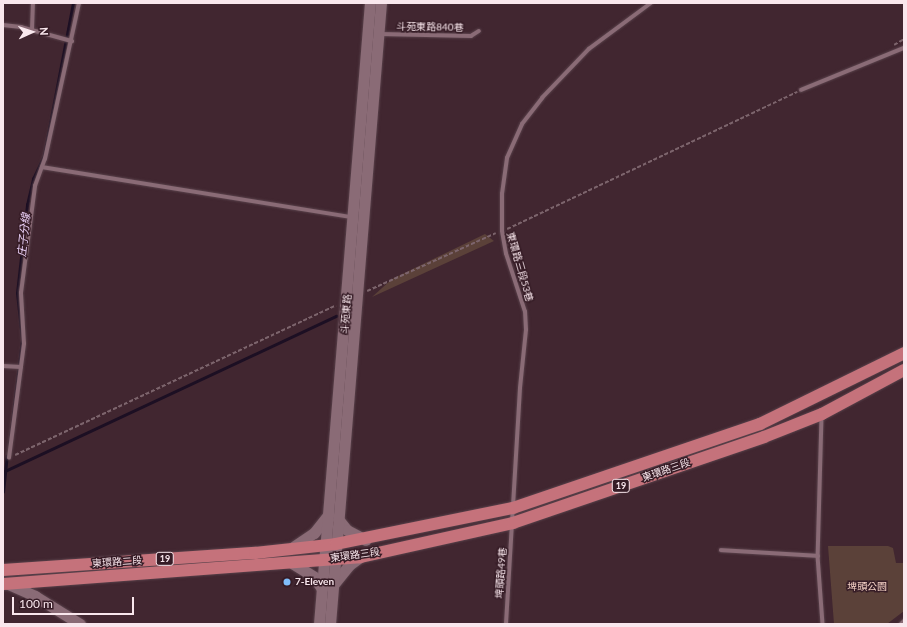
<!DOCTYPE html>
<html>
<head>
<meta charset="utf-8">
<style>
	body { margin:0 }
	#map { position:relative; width:907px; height:627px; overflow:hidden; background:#412630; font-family:Lato,"Noto Sans TC",sans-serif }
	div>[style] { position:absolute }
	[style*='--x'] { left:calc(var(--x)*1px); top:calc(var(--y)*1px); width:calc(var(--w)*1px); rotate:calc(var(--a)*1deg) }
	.green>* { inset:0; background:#5b4139 }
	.stream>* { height:2.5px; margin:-1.25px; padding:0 1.25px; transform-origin:1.25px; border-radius:1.25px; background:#1c0f23 }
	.path>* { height:1.5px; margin-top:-0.75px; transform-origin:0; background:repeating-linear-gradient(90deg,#7c646c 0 4px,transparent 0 6px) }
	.roads { filter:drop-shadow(0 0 1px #59424b) drop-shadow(0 0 1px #59424b) }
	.lane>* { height:3.5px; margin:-1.75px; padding:0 1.75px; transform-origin:1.75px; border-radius:1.75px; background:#8a6b76 }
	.street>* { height:7px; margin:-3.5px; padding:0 3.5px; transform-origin:3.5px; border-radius:3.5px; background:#8a6b76 }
	.secondary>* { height:11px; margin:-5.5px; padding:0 5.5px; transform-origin:5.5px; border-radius:5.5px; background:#8a6b76 }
	.primary>* { height:12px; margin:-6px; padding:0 6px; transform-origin:6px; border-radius:6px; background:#c5727b }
	.dots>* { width:11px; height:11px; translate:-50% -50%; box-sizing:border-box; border:2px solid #361c26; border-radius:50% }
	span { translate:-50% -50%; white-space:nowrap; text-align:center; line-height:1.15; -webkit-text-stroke:3px #361c26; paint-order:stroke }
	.shield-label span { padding:1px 3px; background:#361c26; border:1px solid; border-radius:3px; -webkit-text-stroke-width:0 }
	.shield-label { font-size:9px; color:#f9e7ed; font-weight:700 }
	.street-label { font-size:10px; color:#f9e7ed }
	.poi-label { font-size:10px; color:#f9e7ed; font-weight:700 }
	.left { translate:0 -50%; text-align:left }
	.park-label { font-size:10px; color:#f7d3c7 }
	.water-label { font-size:11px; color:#ecd3fa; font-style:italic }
	.frame { position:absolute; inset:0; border:4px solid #f9e7ed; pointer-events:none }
	.north { position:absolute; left:12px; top:12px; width:40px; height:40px; -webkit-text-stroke:3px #361c26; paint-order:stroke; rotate:87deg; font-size:11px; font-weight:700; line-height:16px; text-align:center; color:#f9e7ed }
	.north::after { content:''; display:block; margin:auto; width:14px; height:18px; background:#f9e7ed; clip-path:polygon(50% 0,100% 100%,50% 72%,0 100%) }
	.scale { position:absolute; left:12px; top:597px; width:122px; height:18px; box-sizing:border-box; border:2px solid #f9e7ed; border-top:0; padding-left:5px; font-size:12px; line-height:14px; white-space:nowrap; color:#f9e7ed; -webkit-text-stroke:3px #361c26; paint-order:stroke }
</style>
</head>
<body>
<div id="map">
	<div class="green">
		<div style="clip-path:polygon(485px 234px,494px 241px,372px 297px,392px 279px)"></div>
		<div style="clip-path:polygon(828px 546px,888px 546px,893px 548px,896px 563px,904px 563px,904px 611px,887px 624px,834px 624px)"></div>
	</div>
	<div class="stream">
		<div style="--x:9;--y:447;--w:109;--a:-83.1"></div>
		<div style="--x:22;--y:339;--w:46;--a:-96.2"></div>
		<div style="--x:17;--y:293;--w:89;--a:-83.5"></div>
		<div style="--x:27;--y:205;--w:27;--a:-77"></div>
		<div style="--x:33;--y:179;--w:26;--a:-65"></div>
		<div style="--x:44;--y:155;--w:155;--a:-79.2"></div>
		<div style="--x:3;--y:472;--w:368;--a:-25.1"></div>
		<div style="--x:3;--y:492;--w:36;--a:-84"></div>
	</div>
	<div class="path">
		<div style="--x:894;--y:45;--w:12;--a:-31"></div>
		<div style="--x:507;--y:229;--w:321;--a:-25.3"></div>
		<div style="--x:367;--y:291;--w:141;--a:-24.2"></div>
		<div style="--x:15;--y:455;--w:354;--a:-25"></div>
	</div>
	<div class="roads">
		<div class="lane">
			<div style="--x:3;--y:25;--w:18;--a:6"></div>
			<div style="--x:21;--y:27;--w:53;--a:15.4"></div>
			<div style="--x:32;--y:30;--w:27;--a:-88"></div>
			<div style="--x:380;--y:34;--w:91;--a:1.3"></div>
			<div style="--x:471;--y:36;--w:9;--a:-32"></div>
			<div style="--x:801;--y:90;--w:111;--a:-22.2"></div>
			<div style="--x:42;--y:167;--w:313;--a:9.2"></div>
			<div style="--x:3;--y:366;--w:18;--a:3"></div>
			<div style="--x:822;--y:417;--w:139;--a:91.6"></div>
			<div style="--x:818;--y:556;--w:68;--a:85.8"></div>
			<div style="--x:9;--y:458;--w:115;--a:-82.5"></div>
			<div style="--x:24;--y:344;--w:51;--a:-93.4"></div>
			<div style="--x:21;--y:293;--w:108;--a:-82.5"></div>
			<div style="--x:35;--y:186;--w:29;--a:-70"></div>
			<div style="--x:45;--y:159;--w:160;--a:-77.7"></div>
			<div style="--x:721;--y:550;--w:97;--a:3.5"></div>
			<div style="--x:506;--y:624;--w:236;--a:-86.6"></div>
			<div style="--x:520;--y:388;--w:58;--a:-84.1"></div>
			<div style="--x:526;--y:330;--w:18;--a:-93"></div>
			<div style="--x:525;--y:312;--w:61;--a:-108.1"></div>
			<div style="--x:506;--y:254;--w:23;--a:-100"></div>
			<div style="--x:502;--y:231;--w:37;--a:-90"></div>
			<div style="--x:502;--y:194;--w:36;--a:-82"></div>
			<div style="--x:507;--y:158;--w:37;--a:-66"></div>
			<div style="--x:522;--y:124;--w:33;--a:-52"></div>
			<div style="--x:542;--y:98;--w:68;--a:-46.2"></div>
			<div style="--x:589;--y:49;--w:77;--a:-36.6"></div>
		</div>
		<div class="street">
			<div style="--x:902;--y:624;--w:3;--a:-45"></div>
		</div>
		<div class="secondary">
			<div style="--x:338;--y:519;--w:14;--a:51"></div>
			<div style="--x:347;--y:530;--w:21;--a:28"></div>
			<div style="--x:290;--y:549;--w:29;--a:-34"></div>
			<div style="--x:314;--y:533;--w:23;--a:-52"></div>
			<div style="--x:292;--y:563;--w:26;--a:32"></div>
			<div style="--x:314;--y:577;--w:14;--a:56"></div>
			<div style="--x:6;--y:583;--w:32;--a:24"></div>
			<div style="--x:35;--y:596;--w:53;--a:31.9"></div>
			<div style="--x:333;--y:585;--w:26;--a:-51"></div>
			<div style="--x:349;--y:565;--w:14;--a:-36"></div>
			<div style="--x:319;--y:624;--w:623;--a:-85.31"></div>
			<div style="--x:330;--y:624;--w:623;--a:-85.31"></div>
		</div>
		<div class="primary">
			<div style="--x:3;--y:570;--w:253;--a:-3.9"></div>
			<div style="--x:255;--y:553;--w:81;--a:-6.3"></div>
			<div style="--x:336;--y:544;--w:181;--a:-11.5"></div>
			<div style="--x:513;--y:508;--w:261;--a:-18.8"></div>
			<div style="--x:760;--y:424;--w:161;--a:-26.2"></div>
			<div style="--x:3;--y:584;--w:358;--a:-4.3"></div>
			<div style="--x:360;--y:557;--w:157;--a:-12.5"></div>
			<div style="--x:513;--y:523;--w:265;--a:-18.9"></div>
			<div style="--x:764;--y:437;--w:62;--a:-21.6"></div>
			<div style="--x:822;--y:414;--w:93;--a:-28.2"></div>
		</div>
	</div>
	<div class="dots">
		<div style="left:287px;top:582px;background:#80bdfa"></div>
	</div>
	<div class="shield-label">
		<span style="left:621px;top:486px">19</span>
		<span style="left:165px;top:559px">19</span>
	</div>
	<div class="street-label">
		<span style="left:430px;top:27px;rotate:1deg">斗苑東路840巷</span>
		<span style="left:520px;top:267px;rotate:74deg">東環路三段53巷</span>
		<span style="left:346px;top:314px;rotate:-85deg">斗苑東路</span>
		<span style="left:666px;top:470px;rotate:-19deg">東環路三段</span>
		<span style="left:355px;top:555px;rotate:-8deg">東環路三段</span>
		<span style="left:117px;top:562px;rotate:-4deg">東環路二段</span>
		<span style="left:501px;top:573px;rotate:-86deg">埤頭路49巷</span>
	</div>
	<div class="poi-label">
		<span class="left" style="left:295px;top:582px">7-Eleven</span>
	</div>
	<div class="park-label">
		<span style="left:867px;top:587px">埤頭公園</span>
	</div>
	<div class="water-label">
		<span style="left:24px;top:235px;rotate:-84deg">庄子分線</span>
	</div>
	<div class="frame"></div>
	<div class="north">N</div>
	<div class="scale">100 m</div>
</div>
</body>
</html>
